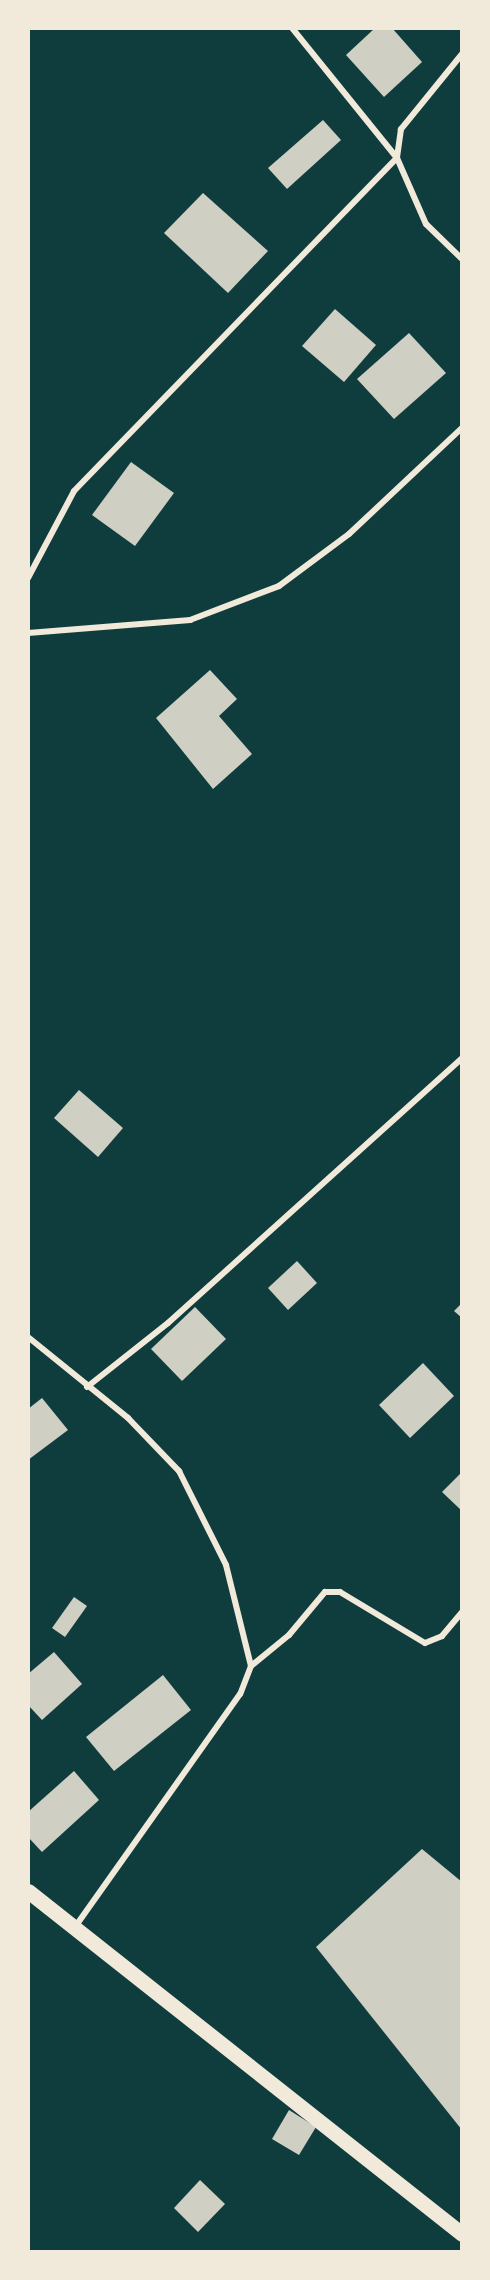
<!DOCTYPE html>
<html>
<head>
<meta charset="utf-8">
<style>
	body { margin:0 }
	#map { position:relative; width:490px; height:2280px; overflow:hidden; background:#0f3d3e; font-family:"PT Sans Narrow",sans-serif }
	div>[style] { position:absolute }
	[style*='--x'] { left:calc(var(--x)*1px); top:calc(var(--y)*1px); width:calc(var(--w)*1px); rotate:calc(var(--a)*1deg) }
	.building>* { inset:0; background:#cfcfc3 }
	.minor>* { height:6px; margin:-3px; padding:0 3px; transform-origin:3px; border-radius:3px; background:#f1e9da }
	.primary>* { height:15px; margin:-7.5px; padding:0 7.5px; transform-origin:7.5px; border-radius:7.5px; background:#f1e9da }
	span { translate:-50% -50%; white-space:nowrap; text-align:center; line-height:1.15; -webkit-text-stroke:6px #f1e9da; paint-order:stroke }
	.frame { position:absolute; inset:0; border:30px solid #f1e9da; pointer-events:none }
</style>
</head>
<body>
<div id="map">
	<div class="building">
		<div style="clip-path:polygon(375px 28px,392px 28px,422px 62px,384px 97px,346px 55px)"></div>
		<div style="clip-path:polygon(323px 120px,341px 140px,287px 189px,268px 168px)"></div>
		<div style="clip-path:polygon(203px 193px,268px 251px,228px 293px,164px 233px)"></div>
		<div style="clip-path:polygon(335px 309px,376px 345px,344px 382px,302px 346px)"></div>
		<div style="clip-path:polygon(409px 333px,446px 373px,394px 419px,357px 379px)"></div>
		<div style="clip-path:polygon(131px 462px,174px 493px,135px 546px,92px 515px)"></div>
		<div style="clip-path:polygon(210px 670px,237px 699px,219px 716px,252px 754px,213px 789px,156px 718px)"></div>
		<div style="clip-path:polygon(79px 1090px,123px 1128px,98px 1157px,54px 1118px)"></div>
		<div style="clip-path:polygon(297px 1261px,317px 1283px,288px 1310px,268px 1288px)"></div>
		<div style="clip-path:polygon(462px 1303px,462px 1318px,454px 1311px)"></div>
		<div style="clip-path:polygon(195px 1307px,226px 1339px,182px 1381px,151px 1349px)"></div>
		<div style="clip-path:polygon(423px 1363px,454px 1396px,410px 1438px,379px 1405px)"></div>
		<div style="clip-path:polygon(42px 1398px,68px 1430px,28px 1460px,28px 1409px)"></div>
		<div style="clip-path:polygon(462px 1472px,462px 1511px,442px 1492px)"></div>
		<div style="clip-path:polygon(74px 1597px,87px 1606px,65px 1637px,52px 1628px)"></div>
		<div style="clip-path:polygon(54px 1652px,82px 1684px,42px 1720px,28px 1705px,28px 1674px)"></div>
		<div style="clip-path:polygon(163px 1675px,191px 1710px,114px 1771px,86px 1737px)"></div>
		<div style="clip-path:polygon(74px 1771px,99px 1800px,42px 1852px,28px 1837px,28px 1812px)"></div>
		<div style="clip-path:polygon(422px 1849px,462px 1882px,462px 2130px,316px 1947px)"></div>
		<div style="clip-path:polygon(289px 2110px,316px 2127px,299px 2155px,272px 2139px)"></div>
		<div style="clip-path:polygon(200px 2180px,225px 2204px,198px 2232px,174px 2208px)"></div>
	</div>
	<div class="minor">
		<div style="--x:462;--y:54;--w:97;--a:129.1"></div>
		<div style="--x:401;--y:129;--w:29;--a:98"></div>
		<div style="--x:397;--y:158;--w:72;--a:66.3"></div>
		<div style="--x:426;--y:224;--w:50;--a:44.2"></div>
		<div style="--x:28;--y:578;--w:98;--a:-62.1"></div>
		<div style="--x:74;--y:491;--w:464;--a:-45.9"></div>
		<div style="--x:397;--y:158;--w:167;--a:-128.9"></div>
		<div style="--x:28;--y:633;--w:163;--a:-4.6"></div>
		<div style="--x:190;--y:620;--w:95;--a:-20.9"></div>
		<div style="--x:279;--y:586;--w:87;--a:-36.6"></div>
		<div style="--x:349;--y:534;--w:155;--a:-43.2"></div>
		<div style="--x:28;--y:1337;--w:129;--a:39"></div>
		<div style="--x:128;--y:1418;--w:74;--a:46.1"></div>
		<div style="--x:179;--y:1471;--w:105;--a:63.4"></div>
		<div style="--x:226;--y:1565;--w:104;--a:76.1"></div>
		<div style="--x:251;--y:1666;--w:30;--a:111"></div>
		<div style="--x:240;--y:1694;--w:284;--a:125.3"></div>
		<div style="--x:87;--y:1387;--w:103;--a:-38.3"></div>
		<div style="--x:168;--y:1323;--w:396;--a:-42"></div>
		<div style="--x:251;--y:1666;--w:49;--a:-39.2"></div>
		<div style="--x:289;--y:1635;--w:56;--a:-50.1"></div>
		<div style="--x:325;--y:1592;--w:15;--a:0"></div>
		<div style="--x:340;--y:1592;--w:99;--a:31"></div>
		<div style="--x:425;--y:1643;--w:18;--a:-22"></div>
		<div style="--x:442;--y:1636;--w:31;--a:-50"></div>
	</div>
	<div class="primary">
		<div style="--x:28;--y:1891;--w:553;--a:38.32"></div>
	</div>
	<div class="frame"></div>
</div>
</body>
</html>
